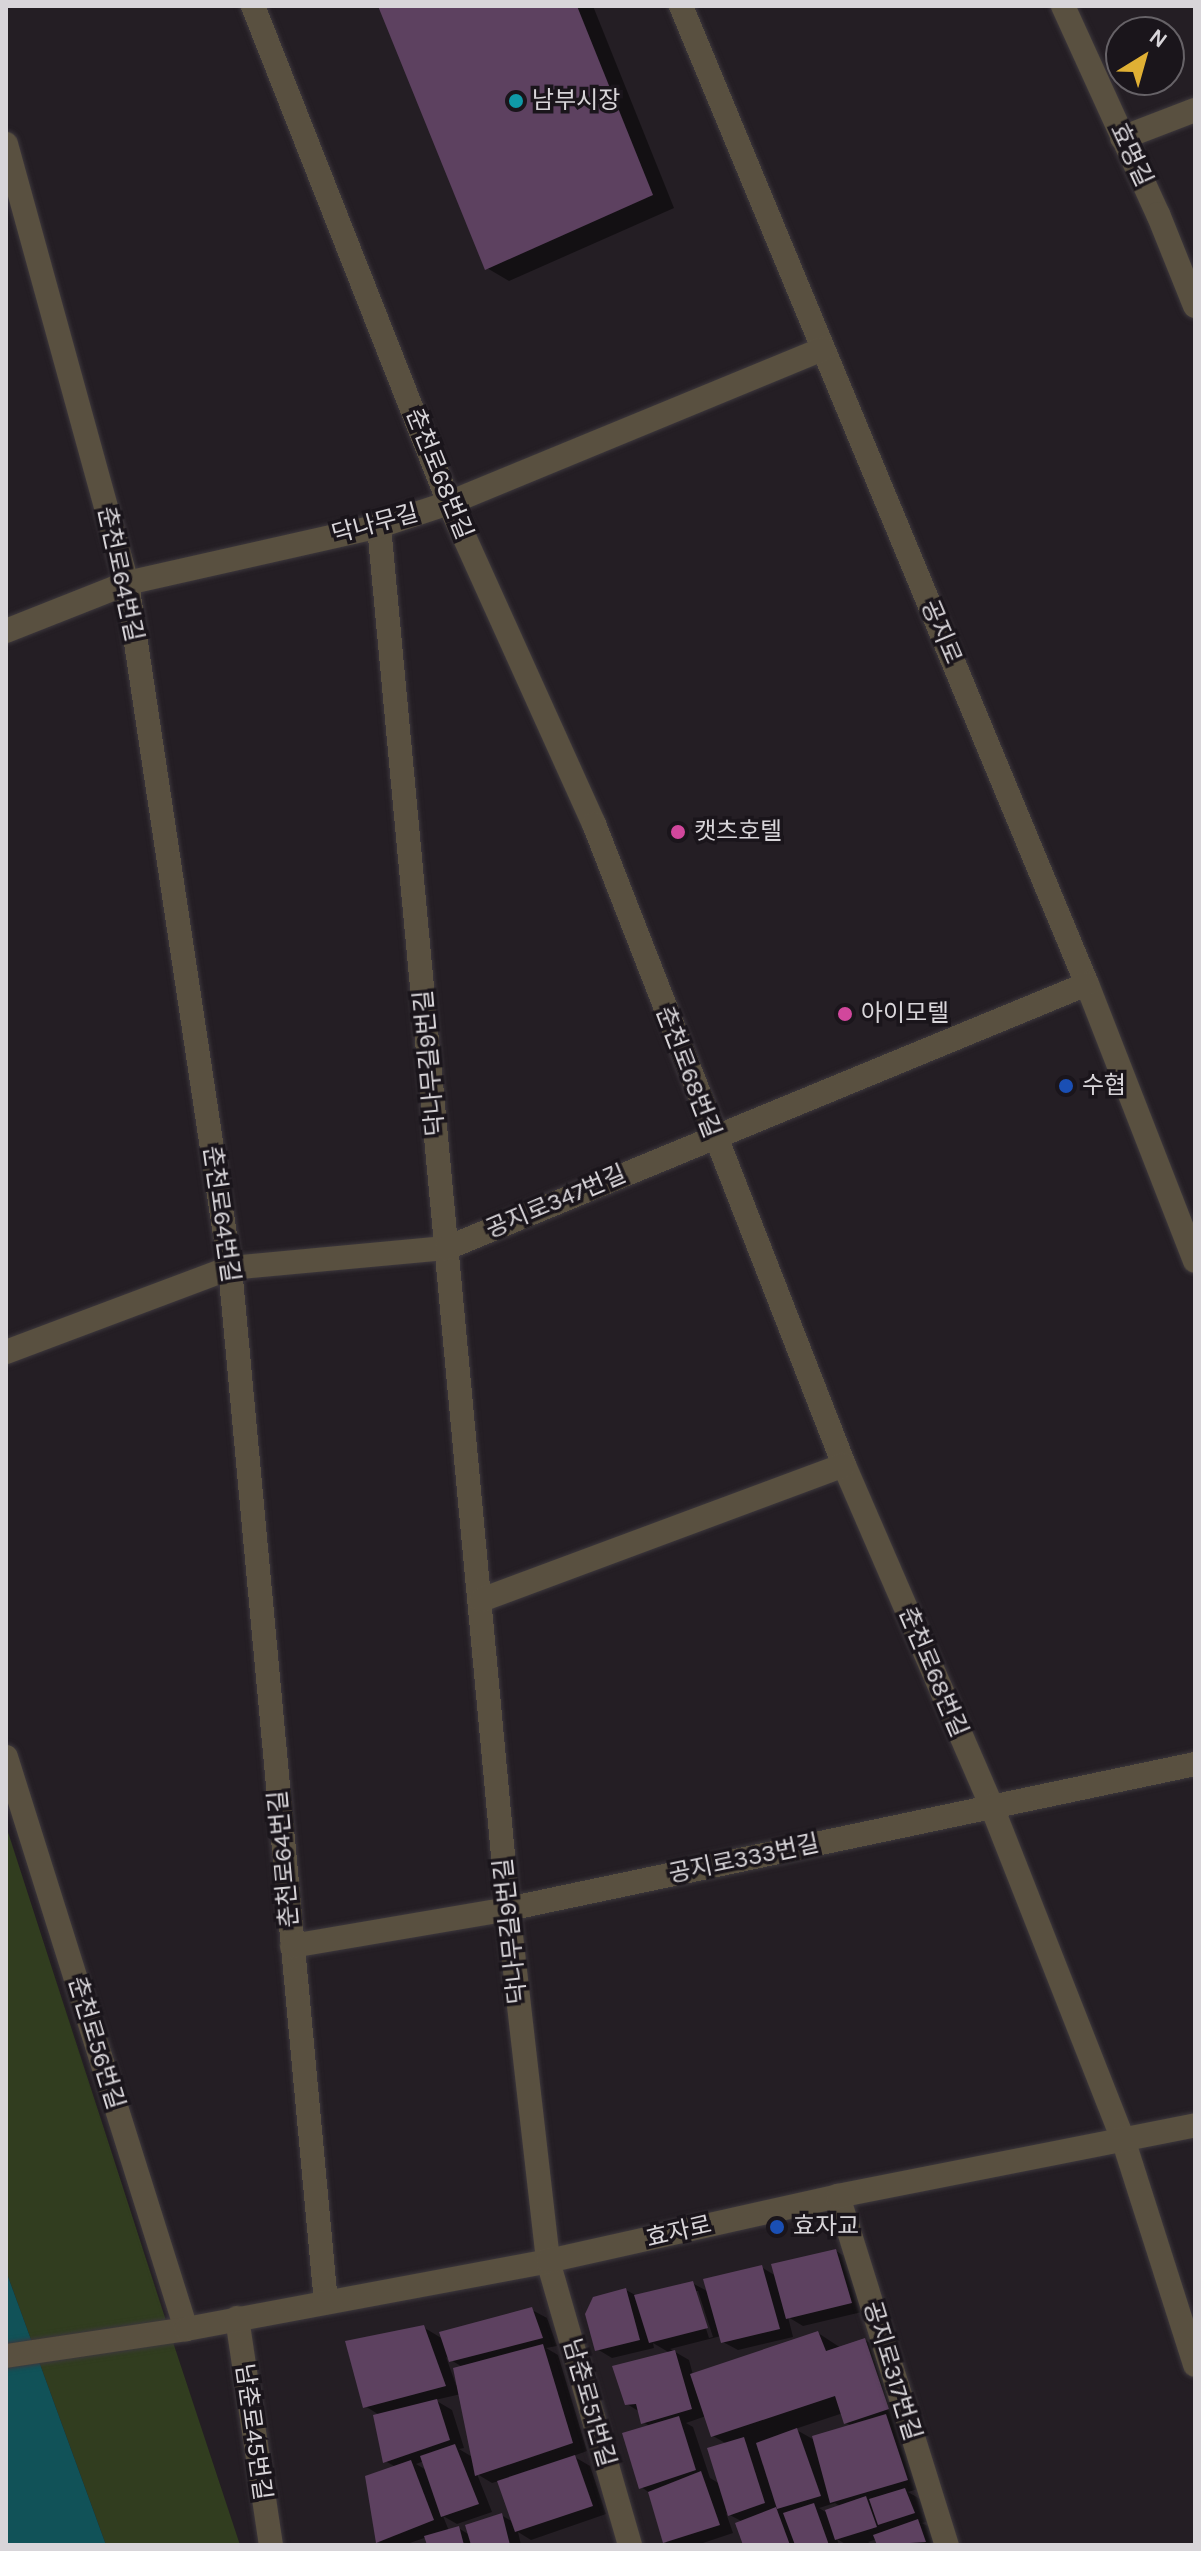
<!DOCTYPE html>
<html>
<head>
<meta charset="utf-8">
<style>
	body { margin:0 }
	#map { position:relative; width:1201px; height:2551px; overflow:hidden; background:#241e24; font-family:Karla,"Noto Sans KR",sans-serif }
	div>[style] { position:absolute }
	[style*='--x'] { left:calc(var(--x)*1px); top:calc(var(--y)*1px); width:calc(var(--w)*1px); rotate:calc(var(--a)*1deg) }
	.green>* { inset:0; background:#313d1f }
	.water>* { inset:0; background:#115258 }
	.shadow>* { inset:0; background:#0007 }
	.building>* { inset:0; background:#5d4160 }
	.roads { filter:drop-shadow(0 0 2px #3d383d) drop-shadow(0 0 2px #3d383d) }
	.minor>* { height:24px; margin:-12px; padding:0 12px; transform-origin:12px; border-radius:12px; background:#595040 }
	.dots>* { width:22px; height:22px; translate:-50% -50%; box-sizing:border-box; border:4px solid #1a151b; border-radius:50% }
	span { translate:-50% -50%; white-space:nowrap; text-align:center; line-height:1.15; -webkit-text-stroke:7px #1a151b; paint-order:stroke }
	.poi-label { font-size:24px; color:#d8d5d9 }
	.left { translate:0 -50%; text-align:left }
	.street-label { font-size:24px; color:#d8d5d9 }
	.frame { position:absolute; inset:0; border:8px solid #d8d5d9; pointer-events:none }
	.north { position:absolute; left:1105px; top:16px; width:80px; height:80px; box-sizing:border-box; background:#1a151b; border:2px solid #666267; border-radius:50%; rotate:37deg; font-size:22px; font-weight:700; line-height:32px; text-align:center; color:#d8d5d9 }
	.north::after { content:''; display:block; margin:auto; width:28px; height:36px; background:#e0b034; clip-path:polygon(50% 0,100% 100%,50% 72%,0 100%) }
</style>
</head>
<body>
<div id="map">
	<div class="green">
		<div style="clip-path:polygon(6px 1826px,171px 2336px,240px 2545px,106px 2545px,6px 2271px)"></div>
	</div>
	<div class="water">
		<div style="clip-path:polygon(6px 2271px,106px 2545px,6px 2545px)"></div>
	</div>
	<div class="shadow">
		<div style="clip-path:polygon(380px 6px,593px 6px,674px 208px,509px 281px,487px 268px)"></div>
		<div style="clip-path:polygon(evenodd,836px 2251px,851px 2260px,866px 2311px,803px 2326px,788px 2317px,793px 2337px,738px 2350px,723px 2342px,721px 2336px,670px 2349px,689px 2360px,693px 2375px,818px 2333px,841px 2348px,865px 2340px,887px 2353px,921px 2488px,908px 2492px,920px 2499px,929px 2521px,922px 2523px,933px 2529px,938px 2545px,879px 2545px,877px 2539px,868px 2542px,873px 2545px,847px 2545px,837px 2539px,839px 2545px,745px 2545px,743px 2522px,726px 2513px,733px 2533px,697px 2545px,671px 2545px,665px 2542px,650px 2493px,641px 2487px,651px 2427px,643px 2422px,640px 2412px,627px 2404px,670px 2353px,653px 2343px,654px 2348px,612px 2358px,597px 2349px,626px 2290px,637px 2296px,692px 2283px,709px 2292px,761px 2267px,776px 2276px,836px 2251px,694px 2291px,698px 2291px,713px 2337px,709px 2338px,694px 2291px,836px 2251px,843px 2413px,846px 2423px,852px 2426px,816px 2441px,795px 2429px,843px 2413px,836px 2251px,706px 2416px,713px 2436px,727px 2444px,720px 2484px,710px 2478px,693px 2427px,686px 2423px,706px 2416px,836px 2251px,835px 2503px,841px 2507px,829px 2514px,819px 2508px,835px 2503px)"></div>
		<div style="clip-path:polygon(evenodd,532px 2310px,547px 2318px,557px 2346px,546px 2348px,558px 2355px,587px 2451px,573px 2456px,590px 2466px,606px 2514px,531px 2540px,518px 2532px,521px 2545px,429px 2545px,427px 2537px,404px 2545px,384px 2545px,377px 2541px,396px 2467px,385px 2461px,381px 2416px,365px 2406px,423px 2327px,443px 2339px,532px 2310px,446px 2357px,464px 2368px,459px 2384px,456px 2385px,446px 2357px,532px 2310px,461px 2394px,474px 2458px,459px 2449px,464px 2448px,452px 2410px,435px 2400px,461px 2394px,532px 2310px,424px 2461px,428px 2471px,416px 2464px,424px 2461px,532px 2310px,477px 2474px,492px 2483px,499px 2481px,513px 2522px,501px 2515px,470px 2535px,458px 2528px,449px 2531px,443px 2516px,457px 2524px,492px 2512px,477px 2474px)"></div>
	</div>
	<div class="building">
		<div style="clip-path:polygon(378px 6px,577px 6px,653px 195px,485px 270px)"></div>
		<div style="clip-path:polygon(836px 2249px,852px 2303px,786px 2319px,771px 2264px)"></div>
		<div style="clip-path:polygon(762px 2265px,780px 2329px,721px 2343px,703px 2279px)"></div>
		<div style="clip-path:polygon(693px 2281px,708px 2328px,649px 2343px,634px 2295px)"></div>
		<div style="clip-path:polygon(626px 2288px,640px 2340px,595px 2351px,585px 2314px,593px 2297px)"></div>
		<div style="clip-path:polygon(532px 2307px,543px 2338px,449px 2362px,439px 2332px)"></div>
		<div style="clip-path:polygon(424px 2325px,446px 2386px,363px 2408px,345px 2341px)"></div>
		<div style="clip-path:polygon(818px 2331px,826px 2351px,865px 2338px,889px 2409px,844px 2424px,835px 2396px,711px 2437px,690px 2374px)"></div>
		<div style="clip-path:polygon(543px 2344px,573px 2443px,475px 2476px,453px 2368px)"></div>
		<div style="clip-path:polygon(675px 2350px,692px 2409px,641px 2424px,636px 2404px,625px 2405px,612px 2366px)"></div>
		<div style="clip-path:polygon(437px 2399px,450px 2440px,383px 2463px,373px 2415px)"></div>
		<div style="clip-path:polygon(886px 2414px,908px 2480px,830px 2503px,812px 2436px)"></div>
		<div style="clip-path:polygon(679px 2416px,696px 2470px,639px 2489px,622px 2433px)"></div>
		<div style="clip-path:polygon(797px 2428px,821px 2496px,777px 2509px,756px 2443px)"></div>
		<div style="clip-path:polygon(744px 2437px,765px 2503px,728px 2516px,707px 2448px)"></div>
		<div style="clip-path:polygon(455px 2444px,479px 2504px,441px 2517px,420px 2456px)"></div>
		<div style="clip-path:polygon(575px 2455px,593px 2506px,515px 2532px,497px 2481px)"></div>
		<div style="clip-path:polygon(411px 2460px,434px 2520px,376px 2543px,365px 2476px)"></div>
		<div style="clip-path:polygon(701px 2471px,720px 2525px,663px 2543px,648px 2492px)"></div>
		<div style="clip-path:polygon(905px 2488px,915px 2513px,878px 2525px,869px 2499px)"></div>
		<div style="clip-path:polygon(866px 2496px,877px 2527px,835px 2540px,825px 2510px)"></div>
		<div style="clip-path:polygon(814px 2503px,829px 2545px,795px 2545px,783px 2513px)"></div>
		<div style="clip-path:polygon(776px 2507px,790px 2545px,743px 2545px,735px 2523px)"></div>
		<div style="clip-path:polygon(502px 2513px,510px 2545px,471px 2545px,465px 2525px)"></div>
		<div style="clip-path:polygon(918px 2519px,926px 2542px,877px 2545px,873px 2535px)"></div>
		<div style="clip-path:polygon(459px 2526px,464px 2545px,427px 2545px,424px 2536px)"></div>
	</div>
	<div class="roads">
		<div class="minor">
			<div style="--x:253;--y:6;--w:534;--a:68.48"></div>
			<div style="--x:449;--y:503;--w:352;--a:65.7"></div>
			<div style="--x:594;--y:824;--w:688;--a:68.69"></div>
			<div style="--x:844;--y:1465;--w:373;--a:66.6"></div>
			<div style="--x:992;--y:1807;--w:357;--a:68.5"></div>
			<div style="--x:1123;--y:2139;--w:237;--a:72.3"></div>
			<div style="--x:681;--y:6;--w:1059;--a:67.46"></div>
			<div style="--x:1087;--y:984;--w:297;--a:68.7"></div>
			<div style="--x:1063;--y:6;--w:229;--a:65.5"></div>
			<div style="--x:1158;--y:214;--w:99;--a:68.1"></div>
			<div style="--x:1122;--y:138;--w:78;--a:-21"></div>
			<div style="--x:6;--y:144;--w:455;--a:74.6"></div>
			<div style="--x:127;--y:583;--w:693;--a:81.45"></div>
			<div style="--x:230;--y:1268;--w:1038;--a:84.7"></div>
			<div style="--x:379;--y:526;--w:1389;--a:84.67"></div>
			<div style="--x:508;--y:1909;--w:354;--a:83.5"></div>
			<div style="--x:548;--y:2261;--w:296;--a:73.9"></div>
			<div style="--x:6;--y:631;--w:130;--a:-21.6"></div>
			<div style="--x:127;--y:583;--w:258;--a:-12.7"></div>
			<div style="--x:379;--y:526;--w:74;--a:-18.2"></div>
			<div style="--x:449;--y:503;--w:404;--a:-22.4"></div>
			<div style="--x:6;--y:1352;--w:239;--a:-20.6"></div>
			<div style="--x:230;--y:1268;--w:218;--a:-5.3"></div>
			<div style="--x:447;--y:1248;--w:692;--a:-22.42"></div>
			<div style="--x:481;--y:1600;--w:387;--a:-20.4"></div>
			<div style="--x:6;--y:1757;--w:600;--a:72.53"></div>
			<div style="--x:292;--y:1946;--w:219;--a:-9.7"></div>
			<div style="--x:508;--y:1909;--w:702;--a:-11.92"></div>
			<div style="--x:838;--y:2196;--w:366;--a:72.7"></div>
			<div style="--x:237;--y:2318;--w:230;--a:81.5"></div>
			<div style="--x:6;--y:2356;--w:182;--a:-8.5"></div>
			<div style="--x:186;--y:2329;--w:368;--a:-10.6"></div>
			<div style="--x:548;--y:2261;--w:297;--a:-12.6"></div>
			<div style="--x:838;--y:2196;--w:364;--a:-11.2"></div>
		</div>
	</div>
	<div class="dots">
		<div style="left:516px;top:101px;background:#0f9aa8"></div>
		<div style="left:678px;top:832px;background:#d1479c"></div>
		<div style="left:845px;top:1014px;background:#d1479c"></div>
		<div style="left:1066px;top:1086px;background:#1a4fb4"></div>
		<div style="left:777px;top:2227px;background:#1a4fb4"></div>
	</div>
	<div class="poi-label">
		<span class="left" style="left:532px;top:101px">남부시장</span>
		<span class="left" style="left:694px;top:832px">캣츠호텔</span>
		<span class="left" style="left:861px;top:1014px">아이모텔</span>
		<span class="left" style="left:1082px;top:1086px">수협</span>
		<span class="left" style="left:793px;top:2227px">효자교</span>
	</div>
	<div class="street-label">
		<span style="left:1131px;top:155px;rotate:65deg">효명길</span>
		<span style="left:439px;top:474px;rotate:68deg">춘천로68번길</span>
		<span style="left:375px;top:524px;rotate:-15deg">닥나무길</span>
		<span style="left:120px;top:574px;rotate:78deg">춘천로64번길</span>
		<span style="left:941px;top:632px;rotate:67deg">공지로</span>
		<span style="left:430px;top:1063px;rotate:-95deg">닥나무길9번길</span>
		<span style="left:688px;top:1072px;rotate:69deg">춘천로68번길</span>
		<span style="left:556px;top:1202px;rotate:-23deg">공지로347번길</span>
		<span style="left:221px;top:1214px;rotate:82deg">춘천로64번길</span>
		<span style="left:933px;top:1672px;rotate:67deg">춘천로68번길</span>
		<span style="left:284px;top:1859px;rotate:-95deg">춘천로64번길</span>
		<span style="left:744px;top:1859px;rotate:-12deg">공지로333번길</span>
		<span style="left:511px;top:1931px;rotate:-96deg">닥나무길9번길</span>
		<span style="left:96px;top:2043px;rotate:73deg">춘천로56번길</span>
		<span style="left:679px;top:2232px;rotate:-13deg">효자로</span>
		<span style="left:892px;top:2371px;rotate:73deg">공지로317번길</span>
		<span style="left:589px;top:2403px;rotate:74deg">남춘로51번길</span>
		<span style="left:253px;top:2432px;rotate:82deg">남춘로45번길</span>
	</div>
	<div class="frame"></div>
	<div class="north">N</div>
</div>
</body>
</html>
